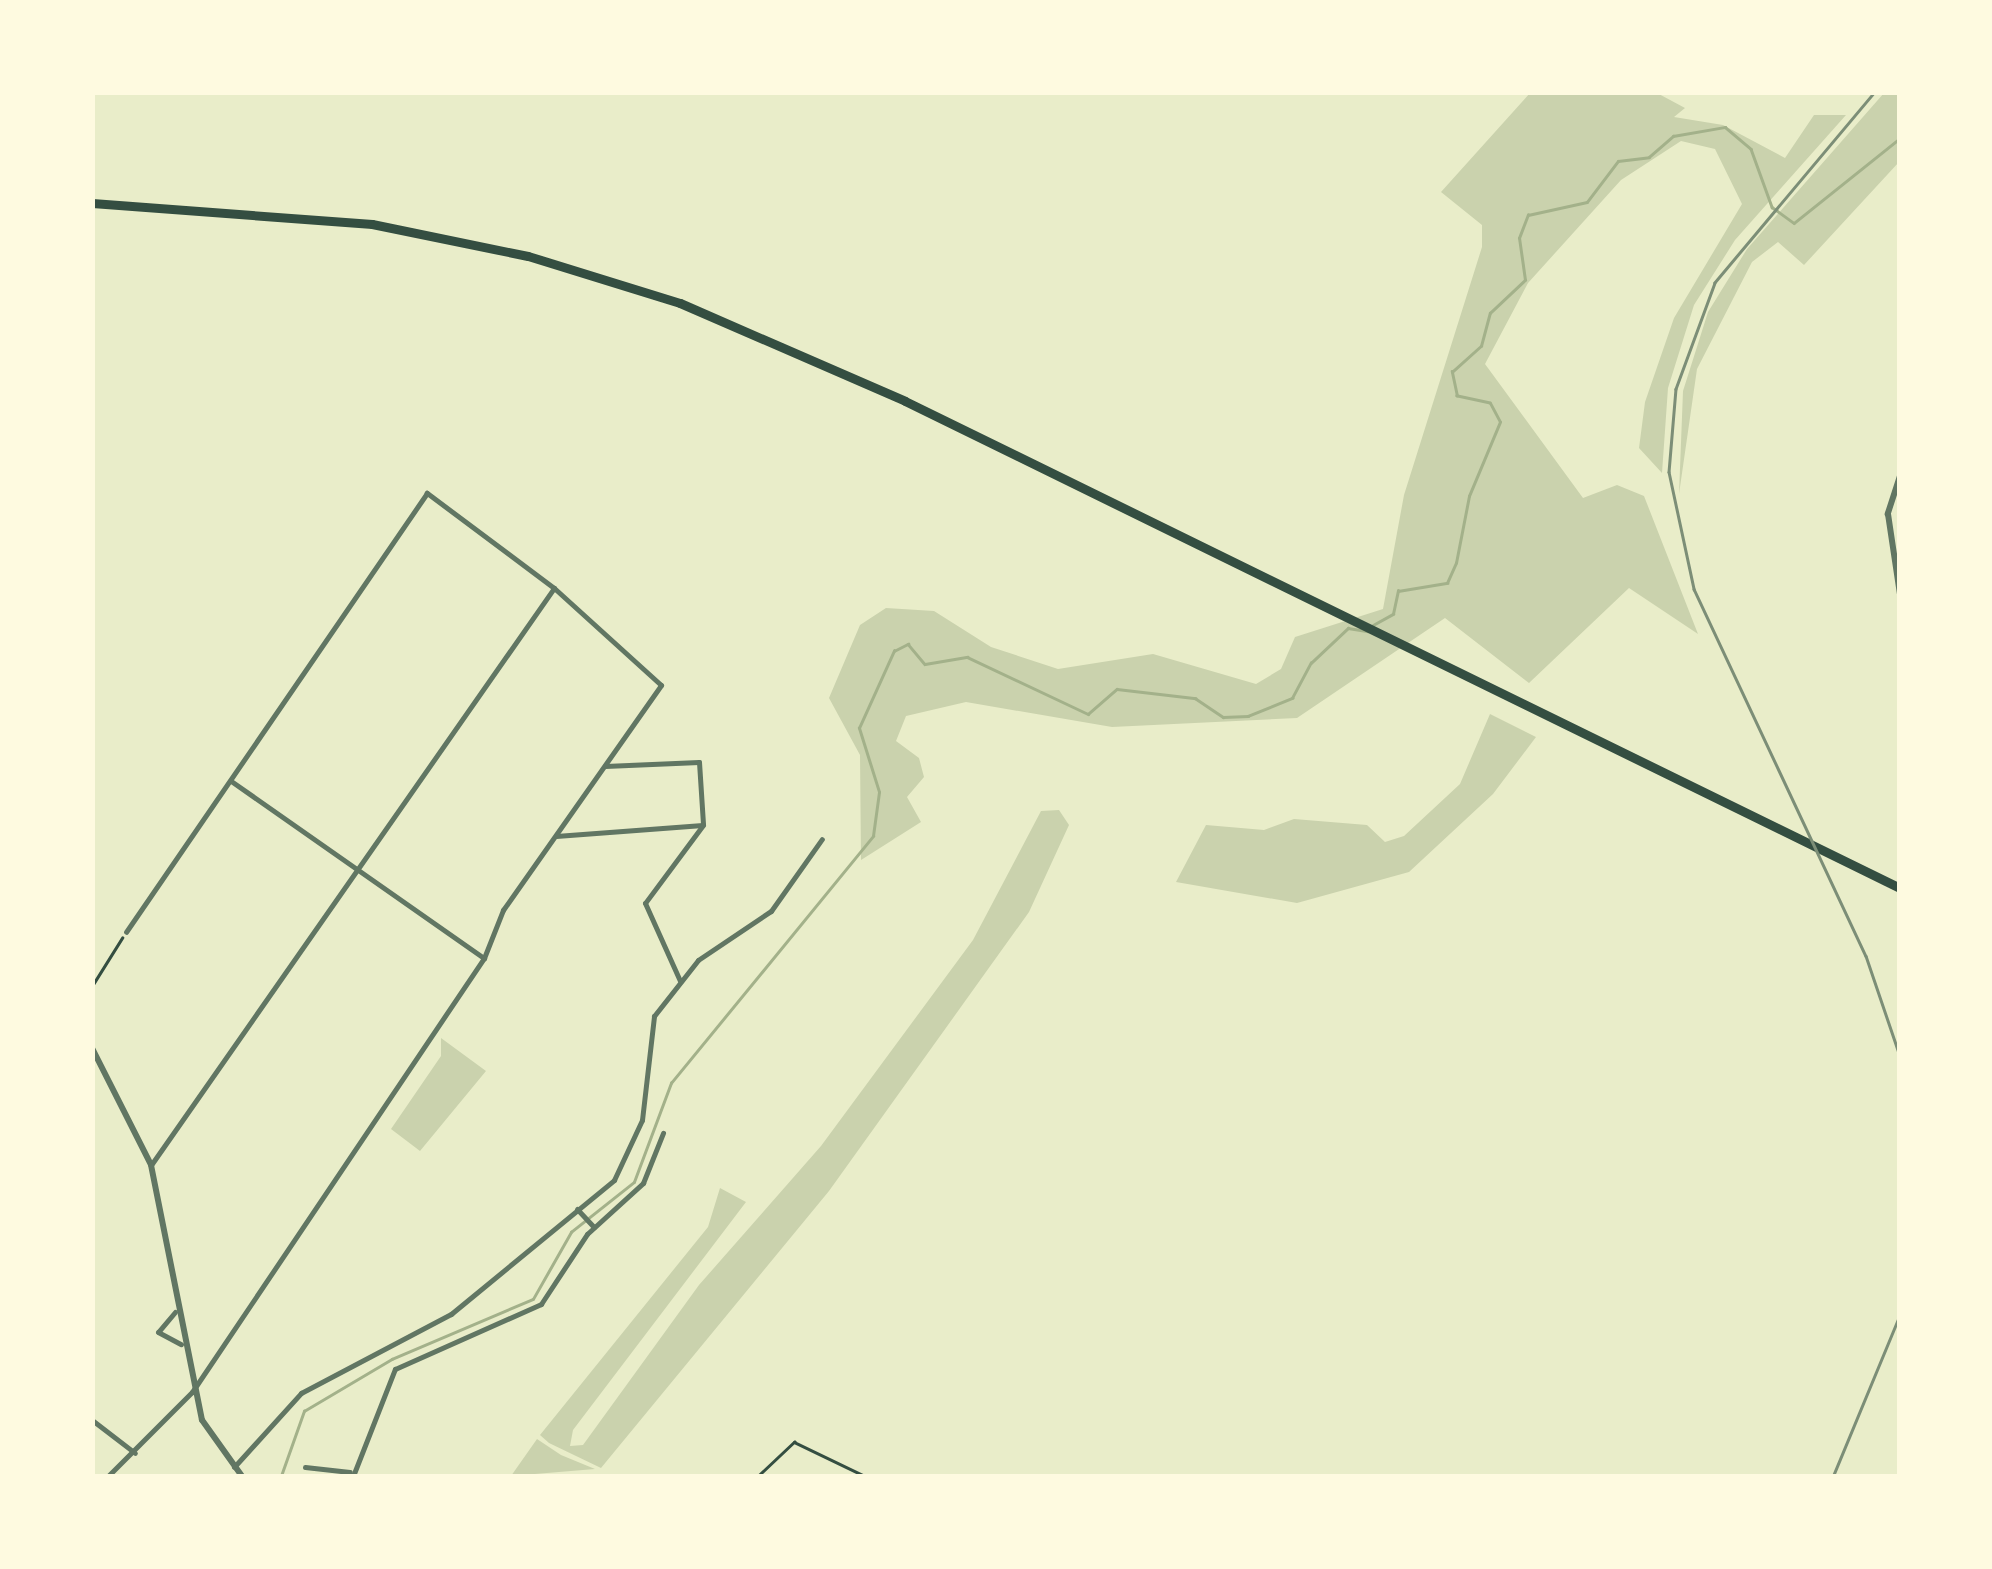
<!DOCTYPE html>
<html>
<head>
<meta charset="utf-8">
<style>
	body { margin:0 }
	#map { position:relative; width:1992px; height:1569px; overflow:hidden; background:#e9edc9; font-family:Overpass,sans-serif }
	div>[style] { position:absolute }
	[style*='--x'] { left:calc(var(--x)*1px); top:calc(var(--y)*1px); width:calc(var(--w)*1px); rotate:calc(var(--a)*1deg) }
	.green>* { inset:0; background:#cad2ad }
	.stream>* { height:2.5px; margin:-1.25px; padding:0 1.25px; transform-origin:1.25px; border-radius:1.25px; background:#a3b18a }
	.path>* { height:2.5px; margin:-1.25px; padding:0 1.25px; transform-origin:1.25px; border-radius:1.25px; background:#344e41 }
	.minor>* { height:5px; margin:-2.5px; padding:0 2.5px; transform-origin:2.5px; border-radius:2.5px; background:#617663 }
	.tertiary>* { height:6px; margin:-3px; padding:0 3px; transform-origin:3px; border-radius:3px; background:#617663 }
	.primary>* { height:9px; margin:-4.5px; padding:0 4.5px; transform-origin:4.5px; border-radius:4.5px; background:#344e41 }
	.rail>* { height:2.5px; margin:-1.25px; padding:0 1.25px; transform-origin:1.25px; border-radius:1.25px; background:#7c8e77 }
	span { translate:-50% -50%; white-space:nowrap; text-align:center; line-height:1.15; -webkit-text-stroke:8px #fefae0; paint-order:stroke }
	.frame { position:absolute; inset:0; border:95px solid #fefae0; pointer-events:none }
</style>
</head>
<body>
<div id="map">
	<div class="green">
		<div style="clip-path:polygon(1530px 93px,1657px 93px,1685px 108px,1674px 117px,1723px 125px,1785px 158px,1814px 115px,1846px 115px,1735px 240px,1694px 305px,1668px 388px,1662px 473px,1639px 448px,1645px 402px,1674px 318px,1742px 204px,1715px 149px,1681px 141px,1621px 180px,1528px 283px,1485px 364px,1583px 498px,1617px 485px,1644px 496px,1698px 634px,1629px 588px,1529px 683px,1445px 618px,1297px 718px,1112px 727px,966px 702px,906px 716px,896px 741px,919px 758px,924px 777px,907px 797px,921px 822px,861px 860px,860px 755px,829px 698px,860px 625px,886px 608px,934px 611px,991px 647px,1058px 669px,1153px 654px,1256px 684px,1281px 669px,1295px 637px,1383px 609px,1404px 495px,1482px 247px,1482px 225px,1441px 192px)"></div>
		<div style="clip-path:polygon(1884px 93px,1899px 93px,1899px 162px,1804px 265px,1778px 242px,1752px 262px,1697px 369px,1679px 494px,1683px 391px,1708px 312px,1747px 249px)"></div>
		<div style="clip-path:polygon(1490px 714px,1536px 737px,1493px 794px,1409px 872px,1297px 903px,1176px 882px,1206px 825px,1264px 830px,1294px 819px,1367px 825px,1385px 842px,1404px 836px,1460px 784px)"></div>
		<div style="clip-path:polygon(1041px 811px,1059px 810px,1069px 825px,1029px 912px,829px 1191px,601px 1468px,549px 1443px,540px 1435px,708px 1227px,720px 1188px,746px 1202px,573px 1430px,570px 1446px,583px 1445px,699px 1285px,821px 1146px,973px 940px)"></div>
		<div style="clip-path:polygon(441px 1038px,486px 1071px,420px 1151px,391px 1129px,441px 1056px)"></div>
		<div style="clip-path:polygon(537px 1439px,561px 1455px,595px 1469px,511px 1476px)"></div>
	</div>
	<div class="stream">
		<div style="--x:1373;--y:625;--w:23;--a:-29"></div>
		<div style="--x:1393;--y:614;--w:24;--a:-78"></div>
		<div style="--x:1398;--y:591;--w:50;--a:-9.3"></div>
		<div style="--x:1447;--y:583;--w:22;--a:-66"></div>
		<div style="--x:1456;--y:563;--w:68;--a:-79"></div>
		<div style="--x:1469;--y:496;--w:80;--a:-67.3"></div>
		<div style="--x:1500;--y:422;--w:21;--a:-118"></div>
		<div style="--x:1490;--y:403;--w:34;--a:-168"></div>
		<div style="--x:1457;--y:396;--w:25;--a:-102"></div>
		<div style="--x:1452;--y:372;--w:39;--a:-42"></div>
		<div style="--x:1481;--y:346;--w:34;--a:-75"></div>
		<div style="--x:1490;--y:313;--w:48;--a:-43.3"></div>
		<div style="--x:1525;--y:280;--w:42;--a:-98.1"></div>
		<div style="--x:1519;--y:238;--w:25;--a:-69"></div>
		<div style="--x:1528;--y:215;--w:60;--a:-12.4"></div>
		<div style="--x:1587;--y:202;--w:51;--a:-52.9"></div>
		<div style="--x:1618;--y:161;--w:31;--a:-7"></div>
		<div style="--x:1649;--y:157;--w:32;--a:-41"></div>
		<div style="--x:1673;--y:136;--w:53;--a:-9.8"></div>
		<div style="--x:1725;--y:127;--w:34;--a:40"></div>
		<div style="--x:1751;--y:149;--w:62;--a:70.1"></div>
		<div style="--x:1772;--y:207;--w:27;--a:36"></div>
		<div style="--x:1794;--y:223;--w:136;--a:-38.7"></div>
		<div style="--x:281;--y:1476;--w:69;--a:-70.5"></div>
		<div style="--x:304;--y:1411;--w:102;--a:-30.6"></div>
		<div style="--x:392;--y:1359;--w:153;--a:-23.1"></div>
		<div style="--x:533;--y:1299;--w:77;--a:-60.4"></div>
		<div style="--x:571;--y:1232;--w:80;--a:-38.4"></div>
		<div style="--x:634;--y:1182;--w:106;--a:-69.5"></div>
		<div style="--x:671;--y:1083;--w:319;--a:-50.7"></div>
		<div style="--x:873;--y:836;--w:44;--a:-82.2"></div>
		<div style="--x:879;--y:792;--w:67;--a:-107.4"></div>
		<div style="--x:859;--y:728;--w:85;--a:-65.6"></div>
		<div style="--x:894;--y:651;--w:16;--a:-27"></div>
		<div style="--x:908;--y:644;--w:26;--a:50"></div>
		<div style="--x:925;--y:664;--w:43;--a:-9.5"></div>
		<div style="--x:967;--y:657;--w:134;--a:25.2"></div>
		<div style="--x:1088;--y:714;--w:38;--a:-41"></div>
		<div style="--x:1117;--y:689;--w:79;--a:6.6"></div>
		<div style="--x:1195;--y:698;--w:34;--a:34"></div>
		<div style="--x:1223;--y:717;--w:25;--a:-2"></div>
		<div style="--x:1248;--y:716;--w:48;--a:-22.2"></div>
		<div style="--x:1292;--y:698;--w:40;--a:-62"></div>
		<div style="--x:1311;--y:663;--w:51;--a:-43.4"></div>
		<div style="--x:1348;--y:628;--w:20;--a:9"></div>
	</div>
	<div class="path">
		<div style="--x:92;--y:986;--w:57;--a:-58"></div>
		<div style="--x:758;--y:1476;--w:50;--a:-43.4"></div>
		<div style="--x:794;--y:1442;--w:79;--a:25.6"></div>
	</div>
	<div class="minor">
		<div style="--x:605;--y:766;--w:94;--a:-2.4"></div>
		<div style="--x:699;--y:762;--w:62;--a:86.3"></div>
		<div style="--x:231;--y:781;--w:309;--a:35"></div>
		<div style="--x:556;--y:836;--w:147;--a:-4.3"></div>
		<div style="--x:703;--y:825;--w:97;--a:126.6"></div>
		<div style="--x:645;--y:903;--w:85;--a:65.8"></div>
		<div style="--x:151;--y:1165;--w:704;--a:-55.07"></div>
		<div style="--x:577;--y:1209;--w:25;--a:47"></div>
		<div style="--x:175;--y:1312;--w:26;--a:130"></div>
		<div style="--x:158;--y:1332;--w:26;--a:28"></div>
		<div style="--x:92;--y:1420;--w:54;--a:37.5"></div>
		<div style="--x:234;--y:1467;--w:100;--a:-47.8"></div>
		<div style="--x:301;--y:1393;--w:170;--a:-27.8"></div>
		<div style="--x:451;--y:1314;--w:211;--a:-39.4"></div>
		<div style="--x:614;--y:1180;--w:66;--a:-65"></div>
		<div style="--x:642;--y:1120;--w:105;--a:-83.4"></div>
		<div style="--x:654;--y:1016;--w:71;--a:-51.8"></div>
		<div style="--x:698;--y:960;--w:88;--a:-33.9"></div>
		<div style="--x:771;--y:911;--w:88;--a:-54.7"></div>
		<div style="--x:305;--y:1467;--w:45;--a:6.3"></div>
		<div style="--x:108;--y:1476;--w:119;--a:-45"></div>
		<div style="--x:192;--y:1392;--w:523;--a:-56.07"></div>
		<div style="--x:484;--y:958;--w:52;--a:-68.4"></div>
		<div style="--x:503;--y:910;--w:275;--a:-54.9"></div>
		<div style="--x:661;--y:685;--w:144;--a:-137.8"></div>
		<div style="--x:554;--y:588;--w:159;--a:-143.2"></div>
		<div style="--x:427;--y:493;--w:532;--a:124.44"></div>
		<div style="--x:353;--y:1476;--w:115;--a:-68.6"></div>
		<div style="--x:395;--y:1369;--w:160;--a:-24"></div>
		<div style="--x:541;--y:1304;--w:84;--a:-56.7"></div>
		<div style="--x:587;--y:1234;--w:76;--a:-42.3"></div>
		<div style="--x:643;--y:1183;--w:54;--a:-68.2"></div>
	</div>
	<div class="tertiary">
		<div style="--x:1900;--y:476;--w:40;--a:108"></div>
		<div style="--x:1888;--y:514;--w:81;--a:81.5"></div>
		<div style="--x:92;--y:1048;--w:131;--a:63.2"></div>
		<div style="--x:151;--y:1165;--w:260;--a:78.7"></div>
		<div style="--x:202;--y:1420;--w:69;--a:54.5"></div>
	</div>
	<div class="primary">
		<div style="--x:92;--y:203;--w:281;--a:4.3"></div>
		<div style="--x:372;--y:224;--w:159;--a:11.6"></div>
		<div style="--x:528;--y:256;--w:159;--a:17.2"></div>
		<div style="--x:680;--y:303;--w:245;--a:23.5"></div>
		<div style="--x:905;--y:401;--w:1108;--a:26.08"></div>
	</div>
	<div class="rail">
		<div style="--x:1875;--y:92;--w:249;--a:130"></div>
		<div style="--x:1715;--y:283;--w:113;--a:110.2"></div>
		<div style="--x:1676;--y:389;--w:83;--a:94.8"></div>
		<div style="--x:1669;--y:472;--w:120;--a:77.9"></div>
		<div style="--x:1694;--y:589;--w:405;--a:64.9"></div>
		<div style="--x:1866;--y:956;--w:106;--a:71.2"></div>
		<div style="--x:1833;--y:1476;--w:175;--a:-67.5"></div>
	</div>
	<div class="frame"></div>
</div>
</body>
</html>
